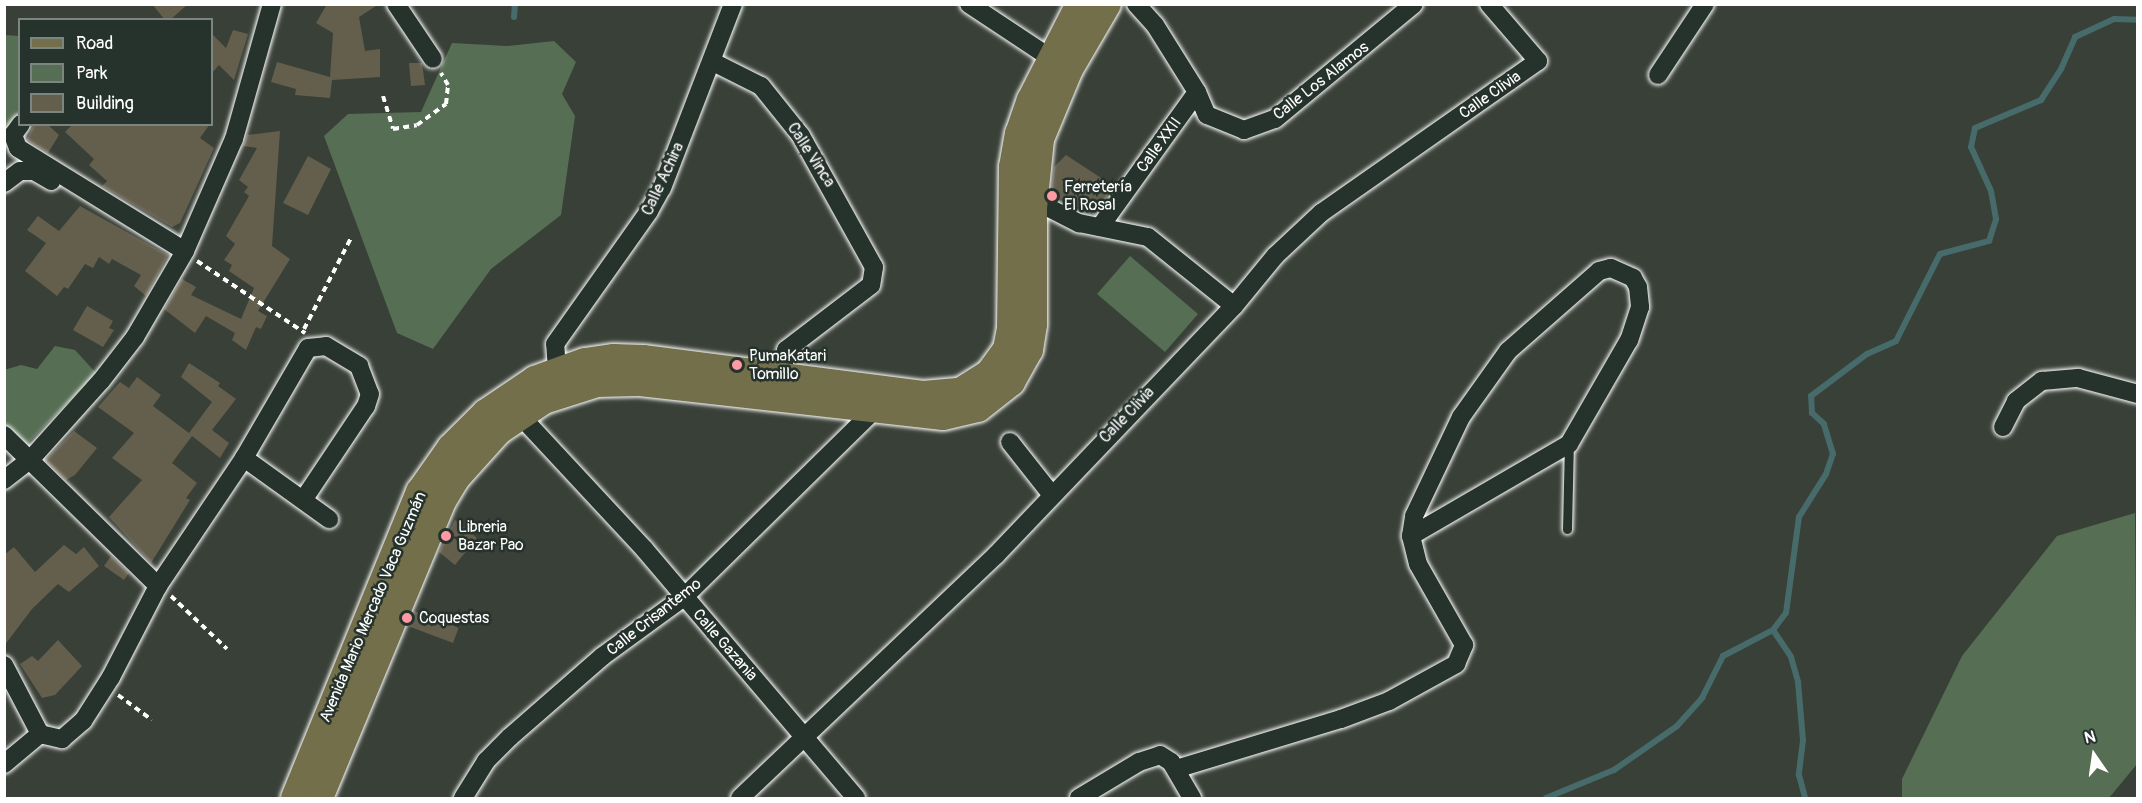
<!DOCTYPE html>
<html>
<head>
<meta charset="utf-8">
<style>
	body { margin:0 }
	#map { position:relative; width:2142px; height:803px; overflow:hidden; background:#394037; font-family:Pangolin,sans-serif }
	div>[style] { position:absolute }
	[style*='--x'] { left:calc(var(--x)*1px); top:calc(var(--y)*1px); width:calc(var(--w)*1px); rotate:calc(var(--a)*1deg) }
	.green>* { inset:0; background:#566e53 }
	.stream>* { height:6px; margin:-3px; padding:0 3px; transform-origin:3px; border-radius:3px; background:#466b6a }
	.building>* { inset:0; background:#645e4d }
	.path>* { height:4px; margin-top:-2px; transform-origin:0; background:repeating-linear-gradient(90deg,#fff 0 6px,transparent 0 10.5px) }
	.roads { filter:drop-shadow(0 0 2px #fff) drop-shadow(0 0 2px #fff) }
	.service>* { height:9px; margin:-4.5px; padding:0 4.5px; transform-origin:4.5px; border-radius:4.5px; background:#26332d }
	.minor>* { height:18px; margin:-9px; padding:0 9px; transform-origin:9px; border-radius:9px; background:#26332d }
	.primary>* { height:28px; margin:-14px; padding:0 14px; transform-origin:14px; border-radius:14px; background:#726f4a }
	.dots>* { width:16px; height:16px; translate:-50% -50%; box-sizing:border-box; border:3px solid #26332d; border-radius:50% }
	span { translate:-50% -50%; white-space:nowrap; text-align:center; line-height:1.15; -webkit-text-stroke:5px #26332d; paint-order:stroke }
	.street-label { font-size:16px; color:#fff }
	.poi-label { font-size:16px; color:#fff }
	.left { translate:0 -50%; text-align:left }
	.frame { position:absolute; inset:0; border:6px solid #fff; pointer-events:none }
	.legend { position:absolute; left:18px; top:18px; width:195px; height:108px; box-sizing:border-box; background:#26332d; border:2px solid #7d8581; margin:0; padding:8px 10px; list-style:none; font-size:18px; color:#fff }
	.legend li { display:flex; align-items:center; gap:12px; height:30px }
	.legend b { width:30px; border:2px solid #7d8581 }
	.north { position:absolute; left:2064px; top:725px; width:60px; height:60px; -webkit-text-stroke:4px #26332d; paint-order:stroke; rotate:347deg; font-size:16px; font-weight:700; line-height:24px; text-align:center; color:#fff }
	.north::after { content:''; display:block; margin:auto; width:21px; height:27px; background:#fff; clip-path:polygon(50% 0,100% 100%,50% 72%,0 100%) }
</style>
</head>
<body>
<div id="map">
	<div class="green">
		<div style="clip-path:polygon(4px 35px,20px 36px,19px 117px,5px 152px)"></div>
		<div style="clip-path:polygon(554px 41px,576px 62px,562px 94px,575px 116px,561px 215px,491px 269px,433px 349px,397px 333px,324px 136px,348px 114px,421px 112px,452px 43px,507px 46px)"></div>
		<div style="clip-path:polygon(1130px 256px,1198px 314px,1165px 352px,1097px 294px)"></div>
		<div style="clip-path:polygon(55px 346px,75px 350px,96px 373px,26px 445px,5px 424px,4px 370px,21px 365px,37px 369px)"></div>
		<div style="clip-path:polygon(2135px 513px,2137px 764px,2109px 798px,1902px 798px,1902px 779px,1962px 656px,2057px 536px)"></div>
	</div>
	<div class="stream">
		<div style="--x:514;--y:17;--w:13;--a:-86"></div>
		<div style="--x:1773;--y:630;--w:32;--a:56"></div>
		<div style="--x:1791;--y:657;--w:26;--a:74"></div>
		<div style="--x:1798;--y:682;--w:58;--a:85.1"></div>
		<div style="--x:1803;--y:740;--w:35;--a:97"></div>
		<div style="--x:1799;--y:775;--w:24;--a:75"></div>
		<div style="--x:1546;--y:798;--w:74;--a:-22.4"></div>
		<div style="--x:1614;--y:770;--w:77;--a:-34.9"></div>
		<div style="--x:1677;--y:726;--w:38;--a:-48"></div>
		<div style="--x:1702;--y:698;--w:47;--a:-63.4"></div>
		<div style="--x:1723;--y:656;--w:56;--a:-27.5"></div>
		<div style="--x:1773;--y:630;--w:21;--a:-53"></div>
		<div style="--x:1786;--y:613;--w:97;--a:-82.3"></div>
		<div style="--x:1799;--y:517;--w:51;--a:-57.9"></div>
		<div style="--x:1826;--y:474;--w:21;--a:-71"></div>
		<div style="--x:1833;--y:454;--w:31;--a:-107"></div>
		<div style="--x:1824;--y:424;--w:16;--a:-137"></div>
		<div style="--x:1812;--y:413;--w:17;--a:-93"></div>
		<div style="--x:1811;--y:396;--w:70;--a:-36.9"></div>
		<div style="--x:1867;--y:354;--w:32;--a:-24"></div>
		<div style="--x:1896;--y:341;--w:97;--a:-63.2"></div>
		<div style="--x:1940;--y:254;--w:51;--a:-14.9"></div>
		<div style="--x:1989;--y:241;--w:23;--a:-72"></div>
		<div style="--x:1996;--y:219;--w:28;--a:-100"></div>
		<div style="--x:1991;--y:191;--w:48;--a:-114.4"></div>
		<div style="--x:1971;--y:147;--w:19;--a:-78"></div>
		<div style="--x:1975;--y:128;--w:72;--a:-23"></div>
		<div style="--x:2041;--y:100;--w:37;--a:-57"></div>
		<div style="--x:2061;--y:69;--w:35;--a:-66"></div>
		<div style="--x:2075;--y:37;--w:43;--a:-24.8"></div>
		<div style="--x:2114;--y:19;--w:24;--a:2"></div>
	</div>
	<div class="building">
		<div style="clip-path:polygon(152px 4px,188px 4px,170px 20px,165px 20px)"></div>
		<div style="clip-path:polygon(327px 4px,379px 4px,359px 17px,365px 51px,380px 49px,380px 77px,332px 80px,330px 98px,295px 95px,296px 89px,271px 82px,277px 62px,330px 77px,333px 33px,316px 23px)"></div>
		<div style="clip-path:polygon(233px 30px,248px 34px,234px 80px,219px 65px,212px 73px,212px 34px,226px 48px)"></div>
		<div style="clip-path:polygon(409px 63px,422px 63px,425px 85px,411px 86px)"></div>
		<div style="clip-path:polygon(34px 124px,47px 124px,59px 135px,48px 153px,27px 140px)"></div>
		<div style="clip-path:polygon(73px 124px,210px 124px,200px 138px,214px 148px,180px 223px,172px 227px,102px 186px,107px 181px,89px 165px,94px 159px,65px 132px)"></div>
		<div style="clip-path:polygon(280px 131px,272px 246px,290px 259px,258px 311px,267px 316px,261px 329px,256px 327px,246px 350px,232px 340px,235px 333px,206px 316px,195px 333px,164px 309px,182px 279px,196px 287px,191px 295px,241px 319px,254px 288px,229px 271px,232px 265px,224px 260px,235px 244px,226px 236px,249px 196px,244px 192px,248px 187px,239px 180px,257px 148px,243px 146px,247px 135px)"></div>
		<div style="clip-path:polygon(1066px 155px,1115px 187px,1093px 214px,1051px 194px,1054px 167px)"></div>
		<div style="clip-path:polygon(308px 156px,331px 169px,308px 215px,283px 203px)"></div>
		<div style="clip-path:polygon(80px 206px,168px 255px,146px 296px,134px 286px,141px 275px,112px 259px,109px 264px,99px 257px,93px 268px,85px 264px,68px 289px,64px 287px,57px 296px,25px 271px,46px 243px,27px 230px,38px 216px,59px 231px)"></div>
		<div style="clip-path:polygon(87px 306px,113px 321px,109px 328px,114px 330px,103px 347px,73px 330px)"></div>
		<div style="clip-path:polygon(189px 363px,220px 383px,218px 386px,236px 399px,212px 430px,229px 443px,220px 458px,192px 436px,172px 463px,197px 483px,186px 498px,190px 500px,151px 563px,109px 517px,142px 480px,112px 458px,134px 433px,98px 407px,120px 382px,129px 388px,137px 377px,161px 395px,153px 406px,189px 433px,212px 402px,181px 377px)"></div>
		<div style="clip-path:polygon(74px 431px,97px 448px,75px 475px,66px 480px,45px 460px)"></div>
		<div style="clip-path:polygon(455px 520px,477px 538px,455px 565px,439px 552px)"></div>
		<div style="clip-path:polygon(64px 545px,76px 554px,84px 547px,99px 566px,69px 592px,58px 584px,32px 609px,4px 646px,4px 555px,14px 547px,35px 572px)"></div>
		<div style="clip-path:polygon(111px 556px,129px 573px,124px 580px,104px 566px)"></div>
		<div style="clip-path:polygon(414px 611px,459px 627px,453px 643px,408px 626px)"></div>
		<div style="clip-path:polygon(58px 640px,82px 666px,55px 695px,42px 698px,20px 664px,32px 656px,38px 661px)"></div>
	</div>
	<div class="path">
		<div style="--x:383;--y:96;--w:34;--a:73"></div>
		<div style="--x:393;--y:129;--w:24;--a:-9"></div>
		<div style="--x:417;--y:125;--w:36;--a:-36"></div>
		<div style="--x:446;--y:104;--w:19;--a:-84"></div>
		<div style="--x:448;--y:85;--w:14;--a:-120"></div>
		<div style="--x:197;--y:261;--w:130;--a:33.7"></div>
		<div style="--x:304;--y:329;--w:102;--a:-62.7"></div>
		<div style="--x:171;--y:596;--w:77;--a:43.4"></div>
		<div style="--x:118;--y:695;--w:42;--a:36.3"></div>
	</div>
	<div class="roads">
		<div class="service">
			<div style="--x:1567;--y:529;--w:85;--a:-88.7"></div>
		</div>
		<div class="minor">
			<div style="--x:396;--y:4;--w:66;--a:56.1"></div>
			<div style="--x:969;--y:4;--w:100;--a:33.5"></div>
			<div style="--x:1136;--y:4;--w:28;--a:48"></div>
			<div style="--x:1155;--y:25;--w:79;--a:57.9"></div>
			<div style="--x:1197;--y:92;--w:25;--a:67"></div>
			<div style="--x:1207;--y:115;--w:40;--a:22"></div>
			<div style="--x:1244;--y:130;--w:33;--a:-20"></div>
			<div style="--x:1275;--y:119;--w:180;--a:-39.6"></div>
			<div style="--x:713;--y:62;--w:54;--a:26.6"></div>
			<div style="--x:761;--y:86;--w:64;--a:51.3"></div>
			<div style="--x:801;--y:136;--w:150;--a:60.9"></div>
			<div style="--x:874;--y:267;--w:18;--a:99"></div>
			<div style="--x:871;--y:285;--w:107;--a:142.6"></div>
			<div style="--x:786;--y:350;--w:27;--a:98"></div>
			<div style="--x:1658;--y:75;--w:85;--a:-56.5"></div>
			<div style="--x:21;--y:124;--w:14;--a:126"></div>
			<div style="--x:13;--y:135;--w:14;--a:69"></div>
			<div style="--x:18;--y:148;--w:196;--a:31.7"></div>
			<div style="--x:4;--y:183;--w:20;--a:-37"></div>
			<div style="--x:20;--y:171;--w:14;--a:0"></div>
			<div style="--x:34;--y:171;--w:20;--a:30"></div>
			<div style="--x:1033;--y:208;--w:16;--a:0"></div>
			<div style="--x:1049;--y:208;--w:34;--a:27"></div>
			<div style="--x:1079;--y:223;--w:70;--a:11.5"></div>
			<div style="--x:1148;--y:237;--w:110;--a:38.7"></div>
			<div style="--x:1100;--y:227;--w:166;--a:-54.3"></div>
			<div style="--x:557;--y:370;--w:26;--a:-94"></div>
			<div style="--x:555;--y:344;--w:163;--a:-54.7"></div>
			<div style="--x:649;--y:211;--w:26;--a:-61"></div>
			<div style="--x:662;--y:188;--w:197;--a:-68.9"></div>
			<div style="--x:529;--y:410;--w:14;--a:94"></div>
			<div style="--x:528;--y:424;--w:172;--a:47.1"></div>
			<div style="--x:645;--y:550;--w:326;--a:49.6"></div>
			<div style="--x:2003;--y:427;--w:29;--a:-63"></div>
			<div style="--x:2016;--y:401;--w:33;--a:-38"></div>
			<div style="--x:2042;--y:381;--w:36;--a:-5"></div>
			<div style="--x:2078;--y:378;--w:62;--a:14.9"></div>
			<div style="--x:4;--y:435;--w:216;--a:44.4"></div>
			<div style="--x:1010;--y:442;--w:66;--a:51.7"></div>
			<div style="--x:244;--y:458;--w:105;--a:35.7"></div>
			<div style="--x:4;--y:480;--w:33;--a:-38"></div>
			<div style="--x:30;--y:460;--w:106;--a:-48.1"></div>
			<div style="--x:101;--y:381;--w:56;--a:-52.3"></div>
			<div style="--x:135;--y:337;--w:99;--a:-59.8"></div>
			<div style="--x:185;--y:251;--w:122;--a:-66.4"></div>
			<div style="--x:234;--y:139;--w:140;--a:-74.3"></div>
			<div style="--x:4;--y:665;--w:78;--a:62.4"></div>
			<div style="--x:40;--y:734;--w:23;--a:13"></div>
			<div style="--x:62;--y:739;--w:28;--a:-41"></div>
			<div style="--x:83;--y:721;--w:52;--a:-57.5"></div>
			<div style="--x:111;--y:677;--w:102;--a:-62.7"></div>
			<div style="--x:158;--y:586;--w:154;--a:-56.1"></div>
			<div style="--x:244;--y:458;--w:127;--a:-59.8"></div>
			<div style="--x:308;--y:348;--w:18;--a:-6"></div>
			<div style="--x:326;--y:346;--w:39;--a:31"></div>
			<div style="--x:359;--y:366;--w:30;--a:69"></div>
			<div style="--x:370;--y:394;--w:13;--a:108"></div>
			<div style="--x:366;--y:406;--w:113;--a:123.8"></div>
			<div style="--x:4;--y:764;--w:47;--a:-39.8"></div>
			<div style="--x:1176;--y:769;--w:172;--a:-16.9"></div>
			<div style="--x:1341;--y:719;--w:51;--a:-20.6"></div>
			<div style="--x:1389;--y:701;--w:77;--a:-28.9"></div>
			<div style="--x:1456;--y:664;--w:21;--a:-67"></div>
			<div style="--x:1464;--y:645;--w:93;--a:-119.6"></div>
			<div style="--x:1418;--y:564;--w:29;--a:-104"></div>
			<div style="--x:1411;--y:536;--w:20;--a:-81"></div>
			<div style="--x:1414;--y:516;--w:110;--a:-64.6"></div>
			<div style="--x:1461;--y:417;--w:81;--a:-54.5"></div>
			<div style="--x:1508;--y:351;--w:121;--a:-41.3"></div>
			<div style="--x:1599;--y:271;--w:12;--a:-14"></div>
			<div style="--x:1611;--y:268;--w:24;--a:24"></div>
			<div style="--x:1633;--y:278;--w:10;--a:61"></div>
			<div style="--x:1638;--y:287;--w:20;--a:84"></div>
			<div style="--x:1640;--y:307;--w:35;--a:108"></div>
			<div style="--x:1629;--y:340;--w:120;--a:120"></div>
			<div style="--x:1569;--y:444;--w:183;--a:149.8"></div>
			<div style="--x:463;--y:798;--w:44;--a:-58.1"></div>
			<div style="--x:486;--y:761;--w:34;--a:-45"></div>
			<div style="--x:510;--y:737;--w:123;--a:-41.1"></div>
			<div style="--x:603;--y:656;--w:100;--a:-36.1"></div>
			<div style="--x:684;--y:597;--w:267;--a:-44.5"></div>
			<div style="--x:740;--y:798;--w:353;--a:-43.5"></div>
			<div style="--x:996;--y:555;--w:344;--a:-46.3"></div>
			<div style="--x:1234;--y:306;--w:65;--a:-50.6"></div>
			<div style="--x:1275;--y:256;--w:63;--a:-43.1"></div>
			<div style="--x:1321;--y:213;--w:265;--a:-35"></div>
			<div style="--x:1538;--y:61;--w:75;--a:-130.7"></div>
			<div style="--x:1079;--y:798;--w:70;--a:-31"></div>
			<div style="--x:1139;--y:762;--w:22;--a:-18"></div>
			<div style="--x:1160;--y:755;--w:13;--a:32"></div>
			<div style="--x:1171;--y:762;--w:42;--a:59.7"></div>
		</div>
		<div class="primary">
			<div style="--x:295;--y:798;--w:331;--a:-67.8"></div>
			<div style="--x:420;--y:492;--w:54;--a:-54.8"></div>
			<div style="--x:451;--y:448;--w:49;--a:-45"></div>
			<div style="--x:486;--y:413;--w:59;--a:-34"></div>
			<div style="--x:535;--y:380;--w:53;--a:-19.8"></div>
			<div style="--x:585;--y:362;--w:29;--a:-8"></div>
			<div style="--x:614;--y:358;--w:29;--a:2"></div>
			<div style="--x:643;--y:359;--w:282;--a:7.3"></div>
			<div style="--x:923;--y:395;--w:37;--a:-5"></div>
			<div style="--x:960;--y:392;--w:34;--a:-32"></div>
			<div style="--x:989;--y:374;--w:31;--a:-54"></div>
			<div style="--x:1007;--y:349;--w:20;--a:-79"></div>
			<div style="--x:1011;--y:329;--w:162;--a:-89.3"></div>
			<div style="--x:1013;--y:167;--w:34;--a:-80"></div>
			<div style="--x:1019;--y:134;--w:36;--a:-71"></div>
			<div style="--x:1031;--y:100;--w:108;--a:-63"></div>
			<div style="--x:319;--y:798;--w:321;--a:-67.5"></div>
			<div style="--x:442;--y:501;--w:26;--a:-59"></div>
			<div style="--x:455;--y:479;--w:64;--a:-48.1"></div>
			<div style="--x:498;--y:431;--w:55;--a:-34"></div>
			<div style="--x:544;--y:400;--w:56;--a:-17.8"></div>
			<div style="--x:597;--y:383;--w:43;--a:-1.3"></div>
			<div style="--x:640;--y:382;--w:305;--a:6.4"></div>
			<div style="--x:943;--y:416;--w:36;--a:-13"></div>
			<div style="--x:978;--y:408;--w:42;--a:-38.2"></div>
			<div style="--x:1011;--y:382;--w:37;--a:-61"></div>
			<div style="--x:1029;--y:350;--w:26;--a:-81"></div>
			<div style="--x:1033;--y:324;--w:116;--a:-90"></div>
			<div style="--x:1033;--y:208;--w:69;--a:-84.2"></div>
			<div style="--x:1040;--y:139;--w:76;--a:-67.5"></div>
			<div style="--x:1069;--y:69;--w:75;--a:-59.7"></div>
		</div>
	</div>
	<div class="dots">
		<div style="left:1052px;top:196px;background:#ff9aa2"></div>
		<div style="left:737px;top:365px;background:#ff9aa2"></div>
		<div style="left:446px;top:536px;background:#ff9aa2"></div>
		<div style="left:407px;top:618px;background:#ff9aa2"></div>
	</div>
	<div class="street-label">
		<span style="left:1321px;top:81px;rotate:-38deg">Calle Los Alamos</span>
		<span style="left:1490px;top:95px;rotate:-35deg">Calle Clivia</span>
		<span style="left:1159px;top:145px;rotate:-54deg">Calle XXII</span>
		<span style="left:811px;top:155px;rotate:57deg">Calle Vinca</span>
		<span style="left:663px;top:179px;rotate:-65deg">Calle Achira</span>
		<span style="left:1127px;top:415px;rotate:-46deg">Calle Clivia</span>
		<span style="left:373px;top:607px;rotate:-67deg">Avenida Mario Mercado Vaca Guzmán</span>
		<span style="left:654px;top:617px;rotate:-38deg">Calle Crisantemo</span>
		<span style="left:725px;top:645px;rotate:49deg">Calle Gazania</span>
	</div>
	<div class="poi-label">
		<span class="left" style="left:1064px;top:196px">Ferretería<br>El Rosal</span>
		<span class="left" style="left:749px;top:365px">PumaKatari<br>Tomillo</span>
		<span class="left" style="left:458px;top:536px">Libreria<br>Bazar Pao</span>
		<span class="left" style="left:419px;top:618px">Coquestas</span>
	</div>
	<div class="frame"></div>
	<ul class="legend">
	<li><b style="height:8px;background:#726f4a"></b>Road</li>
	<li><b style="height:16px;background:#566e53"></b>Park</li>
	<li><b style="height:16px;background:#645e4d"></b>Building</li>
	</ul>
	<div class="north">N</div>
</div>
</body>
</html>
